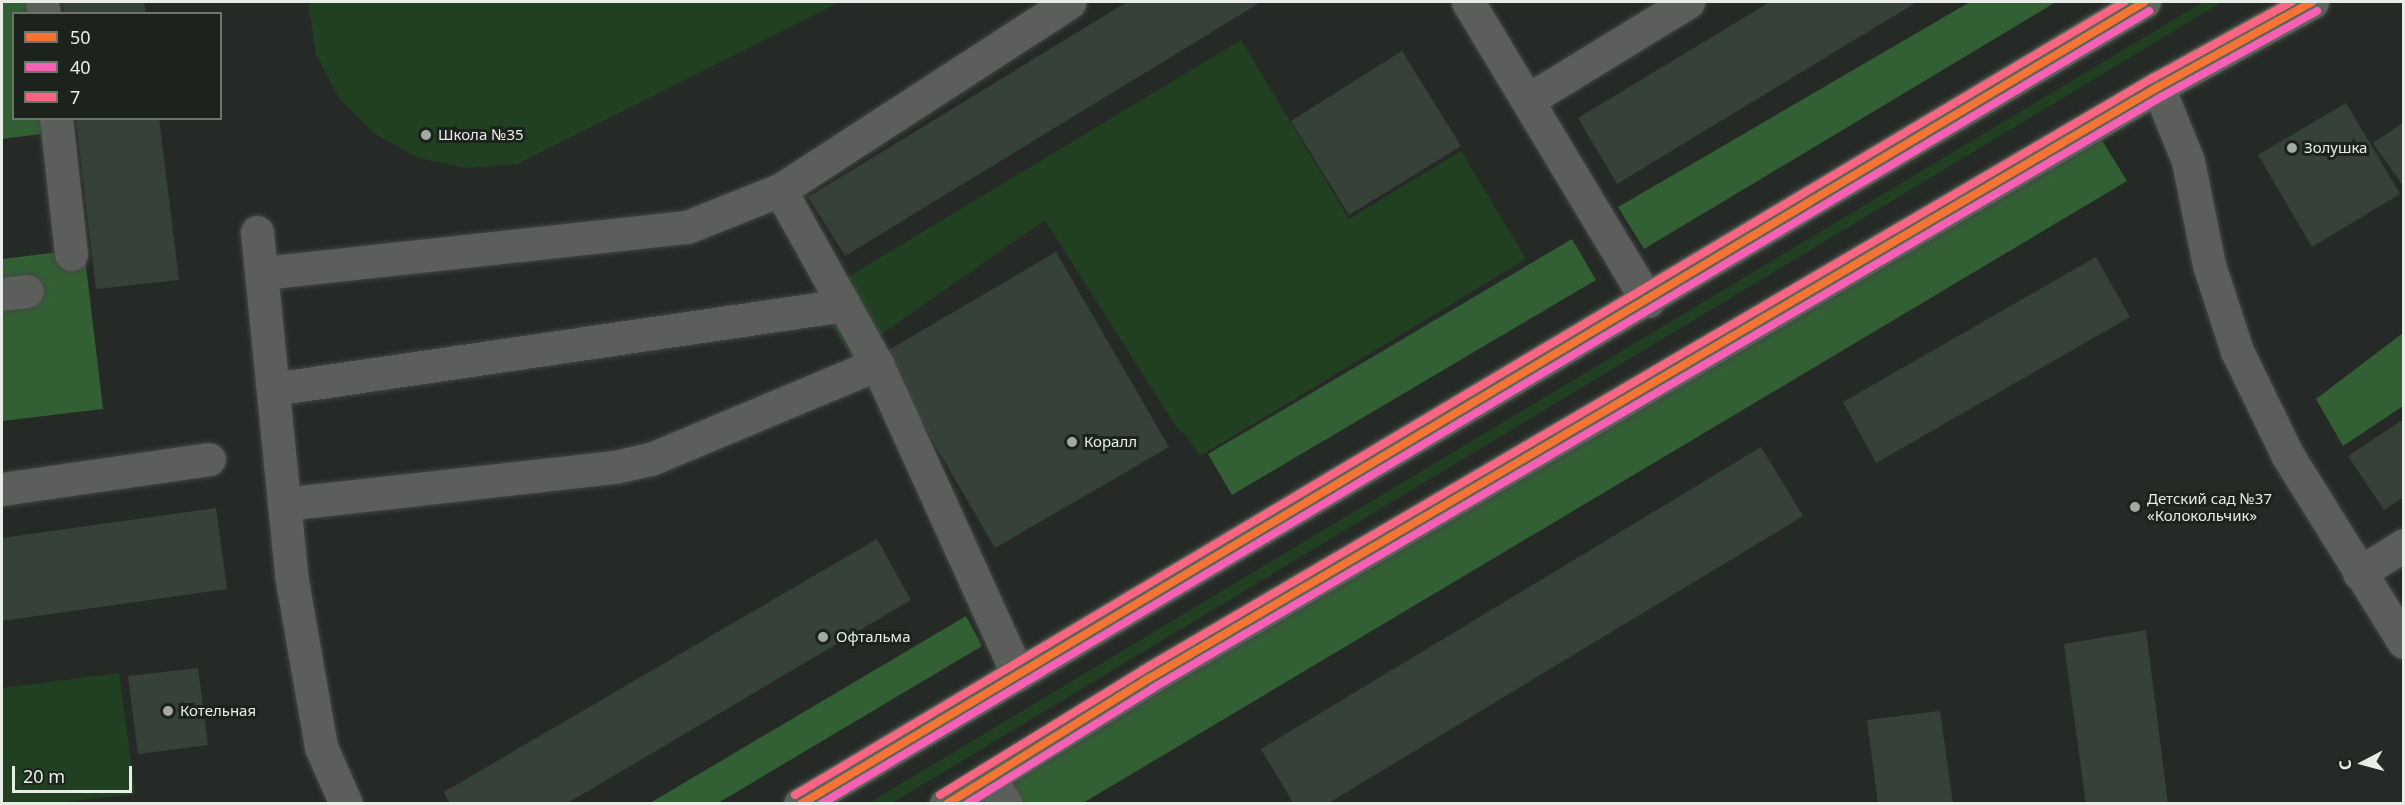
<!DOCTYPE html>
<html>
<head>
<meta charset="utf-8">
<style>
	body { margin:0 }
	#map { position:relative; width:2405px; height:805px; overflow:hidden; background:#262a26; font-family:"Noto Sans",sans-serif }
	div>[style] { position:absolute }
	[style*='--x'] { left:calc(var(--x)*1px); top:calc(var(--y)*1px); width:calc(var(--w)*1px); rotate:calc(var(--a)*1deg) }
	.green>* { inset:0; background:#214022 }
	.forest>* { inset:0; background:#335f35 }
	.building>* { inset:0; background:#364237 }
	.roads { filter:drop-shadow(0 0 2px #434743) drop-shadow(0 0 2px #434743) }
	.minor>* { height:33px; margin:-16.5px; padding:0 16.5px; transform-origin:16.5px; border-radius:16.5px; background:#5b5e5b }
	.major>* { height:33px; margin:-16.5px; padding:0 16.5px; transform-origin:16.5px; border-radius:16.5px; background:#5b645b }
	.bus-1>* { height:8px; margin:-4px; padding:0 4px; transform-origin:4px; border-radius:4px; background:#f57335 }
	.bus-2>* { height:8px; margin:-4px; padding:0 4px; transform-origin:4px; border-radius:4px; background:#f860b3 }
	.bus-3>* { height:8px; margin:-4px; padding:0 4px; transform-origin:4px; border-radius:4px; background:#fa6682 }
	.dots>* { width:16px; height:16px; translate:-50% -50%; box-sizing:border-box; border:3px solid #1c221c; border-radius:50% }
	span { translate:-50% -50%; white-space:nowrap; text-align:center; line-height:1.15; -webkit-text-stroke:6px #1c221c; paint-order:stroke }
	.poi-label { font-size:15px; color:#e9ede8 }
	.left { translate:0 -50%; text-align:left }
	.frame { position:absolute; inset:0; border:3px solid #e9ede8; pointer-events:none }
	.legend { position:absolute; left:12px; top:12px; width:210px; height:108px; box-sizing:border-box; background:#1c221c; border:2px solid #6e736e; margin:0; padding:8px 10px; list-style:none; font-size:18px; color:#e9ede8 }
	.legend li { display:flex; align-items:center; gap:12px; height:30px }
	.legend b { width:30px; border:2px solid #6e736e }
	.north { position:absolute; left:2333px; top:733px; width:60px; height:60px; -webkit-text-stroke:4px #1c221c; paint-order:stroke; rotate:264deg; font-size:16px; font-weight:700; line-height:24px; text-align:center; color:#e9ede8 }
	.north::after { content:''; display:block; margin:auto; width:21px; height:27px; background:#e9ede8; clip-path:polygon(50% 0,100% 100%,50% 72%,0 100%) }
	.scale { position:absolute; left:12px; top:766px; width:120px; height:27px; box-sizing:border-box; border:3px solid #e9ede8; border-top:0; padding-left:8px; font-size:18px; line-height:21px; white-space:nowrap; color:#e9ede8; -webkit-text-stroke:4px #1c221c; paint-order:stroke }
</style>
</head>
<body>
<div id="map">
	<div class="green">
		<div style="clip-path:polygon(308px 2px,840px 2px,517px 164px,467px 168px,418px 158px,375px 134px,339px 98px,316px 54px)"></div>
		<div style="clip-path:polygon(2203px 2px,2222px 2px,892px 803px,869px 803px)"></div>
		<div style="clip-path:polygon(1241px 40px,1349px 219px,1461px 151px,1526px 259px,1200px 456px,1187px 436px,1177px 428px,1045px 220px,850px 356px,815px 297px)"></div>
		<div style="clip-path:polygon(119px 673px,135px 794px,56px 803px,2px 803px,2px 688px)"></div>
	</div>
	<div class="forest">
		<div style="clip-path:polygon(2px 2px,57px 2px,58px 13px,14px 14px,14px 118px,71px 119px,72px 130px,2px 139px)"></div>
		<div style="clip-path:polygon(1970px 2px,2056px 2px,1644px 249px,1618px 207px)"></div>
		<div style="clip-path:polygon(2095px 129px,2127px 181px,1083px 803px,974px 804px)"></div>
		<div style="clip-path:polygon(1572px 239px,1596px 280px,1232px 495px,1208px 454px)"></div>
		<div style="clip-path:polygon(84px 249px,103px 409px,2px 421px,2px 259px)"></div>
		<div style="clip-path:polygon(2403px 333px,2403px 406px,2343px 446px,2316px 399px)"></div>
		<div style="clip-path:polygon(966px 616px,982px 646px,718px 803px,650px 803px)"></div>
	</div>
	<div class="building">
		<div style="clip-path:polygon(63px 2px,144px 2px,146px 14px,64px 14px)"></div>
		<div style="clip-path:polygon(1127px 2px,1261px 2px,845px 256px,808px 197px)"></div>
		<div style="clip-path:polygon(1770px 2px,1917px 2px,1617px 184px,1578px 118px)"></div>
		<div style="clip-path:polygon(1402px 51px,1461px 146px,1349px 215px,1291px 121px)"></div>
		<div style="clip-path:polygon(2346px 103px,2400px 194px,2312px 247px,2258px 155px)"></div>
		<div style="clip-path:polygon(76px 118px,159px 118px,179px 280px,96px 289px)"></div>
		<div style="clip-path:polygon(2404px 122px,2404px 187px,2373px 143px)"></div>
		<div style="clip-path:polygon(1056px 252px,1169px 447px,995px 548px,882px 354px)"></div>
		<div style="clip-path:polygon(2096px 257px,2130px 317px,1876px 463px,1843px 402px)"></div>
		<div style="clip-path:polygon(2404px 419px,2404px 497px,2384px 510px,2348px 456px)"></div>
		<div style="clip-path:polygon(1761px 447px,1803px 516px,1327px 804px,1294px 804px,1261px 749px)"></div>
		<div style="clip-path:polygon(216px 508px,227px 589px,2px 621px,2px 538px)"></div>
		<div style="clip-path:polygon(877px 539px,911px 600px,566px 804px,450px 804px,444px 792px)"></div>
		<div style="clip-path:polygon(2146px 630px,2168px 804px,2086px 804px,2064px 644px)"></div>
		<div style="clip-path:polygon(198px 668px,208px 745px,138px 754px,128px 676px)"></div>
		<div style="clip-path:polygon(1940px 711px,1953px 804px,1878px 804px,1867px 720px)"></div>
	</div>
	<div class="roads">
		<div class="minor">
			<div style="--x:42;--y:2;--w:12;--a:81"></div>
			<div style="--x:1468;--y:2;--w:349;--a:59"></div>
			<div style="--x:2158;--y:87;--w:80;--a:67.9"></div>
			<div style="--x:2188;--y:161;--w:106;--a:78.6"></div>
			<div style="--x:2209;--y:265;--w:90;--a:72"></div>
			<div style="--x:2237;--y:351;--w:117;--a:64.1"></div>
			<div style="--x:2288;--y:456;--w:219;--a:58.1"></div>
			<div style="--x:1528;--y:100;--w:188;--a:-31.5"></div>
			<div style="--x:56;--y:118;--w:137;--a:83.7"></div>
			<div style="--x:780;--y:190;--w:199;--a:60.9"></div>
			<div style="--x:877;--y:364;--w:341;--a:65.6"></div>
			<div style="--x:257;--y:232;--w:345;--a:84.3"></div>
			<div style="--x:291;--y:575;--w:175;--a:80.1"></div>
			<div style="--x:321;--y:747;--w:62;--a:66.3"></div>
			<div style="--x:262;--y:273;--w:427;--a:-6.2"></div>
			<div style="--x:687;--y:227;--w:100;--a:-21.7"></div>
			<div style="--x:780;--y:190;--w:345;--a:-33"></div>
			<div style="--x:2;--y:294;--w:25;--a:-7"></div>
			<div style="--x:273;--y:389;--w:577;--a:-8.37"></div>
			<div style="--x:2;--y:489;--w:209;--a:-8.2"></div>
			<div style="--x:284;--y:504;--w:333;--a:-6.4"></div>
			<div style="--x:615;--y:467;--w:37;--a:-13"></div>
			<div style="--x:651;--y:459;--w:245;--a:-22.8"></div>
			<div style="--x:2359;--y:573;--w:53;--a:-31.9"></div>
			<div style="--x:989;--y:777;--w:32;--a:58"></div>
		</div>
		<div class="major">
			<div style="--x:800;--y:804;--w:1565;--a:-30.83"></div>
			<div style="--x:946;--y:804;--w:238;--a:-31.7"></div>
			<div style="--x:1148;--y:679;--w:1171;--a:-30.38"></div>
			<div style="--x:2158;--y:87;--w:176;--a:-28.9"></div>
		</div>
	</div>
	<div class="bus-1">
		<div style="--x:801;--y:804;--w:1564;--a:-30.84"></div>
		<div style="--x:947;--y:804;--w:237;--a:-31.9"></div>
		<div style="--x:1148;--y:679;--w:1171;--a:-30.38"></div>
		<div style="--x:2158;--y:87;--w:176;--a:-28.9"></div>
	</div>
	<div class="bus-2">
		<div style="--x:821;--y:804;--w:1547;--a:-30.84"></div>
		<div style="--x:967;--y:804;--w:219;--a:-31.9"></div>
		<div style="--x:1153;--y:688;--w:1171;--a:-30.38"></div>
		<div style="--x:2163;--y:96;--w:176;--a:-28.9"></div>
	</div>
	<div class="bus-3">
		<div style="--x:795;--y:795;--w:1548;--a:-30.82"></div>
		<div style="--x:940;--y:795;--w:238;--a:-31.6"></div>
		<div style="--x:1143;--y:670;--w:1171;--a:-30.38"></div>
		<div style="--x:2153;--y:78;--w:158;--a:-28.8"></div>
	</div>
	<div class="dots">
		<div style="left:426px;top:135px;background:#a5a9a4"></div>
		<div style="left:2292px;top:148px;background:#a5a9a4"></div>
		<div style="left:1072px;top:442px;background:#a5a9a4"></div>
		<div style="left:2135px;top:507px;background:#a5a9a4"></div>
		<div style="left:823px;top:637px;background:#a5a9a4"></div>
		<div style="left:168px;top:711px;background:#a5a9a4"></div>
	</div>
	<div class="poi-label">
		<span class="left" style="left:438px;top:135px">Школа №35</span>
		<span class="left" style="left:2304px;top:148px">Золушка</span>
		<span class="left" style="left:1084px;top:442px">Коралл</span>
		<span class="left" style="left:2147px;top:507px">Детский сад №37<br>«Колокольчик»</span>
		<span class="left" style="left:836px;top:637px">Офтальма</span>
		<span class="left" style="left:180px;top:711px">Котельная</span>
	</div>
	<div class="frame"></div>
	<ul class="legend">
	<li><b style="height:8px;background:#f57335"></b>50</li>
	<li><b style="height:8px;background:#f860b3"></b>40</li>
	<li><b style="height:8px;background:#fa6682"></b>7</li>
	</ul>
	<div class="north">С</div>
	<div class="scale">20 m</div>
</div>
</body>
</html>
